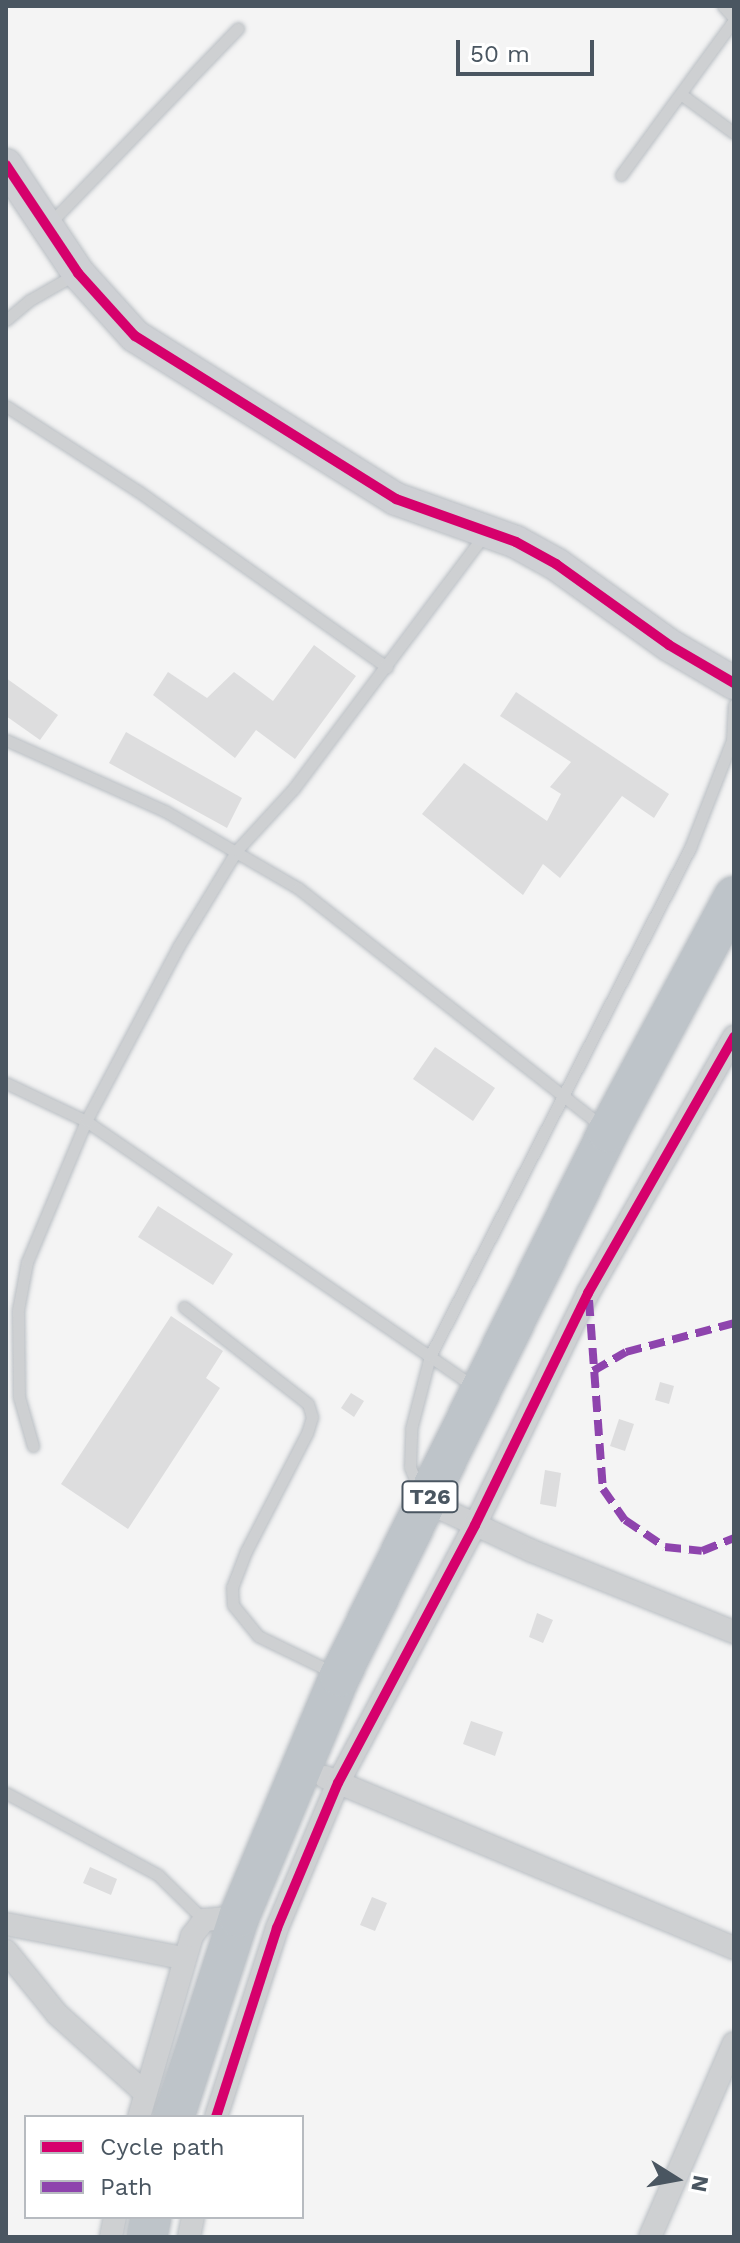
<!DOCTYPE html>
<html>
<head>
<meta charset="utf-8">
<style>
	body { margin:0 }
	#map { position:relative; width:740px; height:2243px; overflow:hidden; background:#f4f4f4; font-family:"Work Sans",sans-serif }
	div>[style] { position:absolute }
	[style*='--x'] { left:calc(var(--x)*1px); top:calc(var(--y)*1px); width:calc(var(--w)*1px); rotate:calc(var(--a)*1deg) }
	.building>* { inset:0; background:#ddddde }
	.roads { filter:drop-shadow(0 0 2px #b9bec3) drop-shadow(0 0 2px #b9bec3) }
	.lane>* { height:11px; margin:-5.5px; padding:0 5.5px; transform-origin:5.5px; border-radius:5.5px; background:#ced0d2 }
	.street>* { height:22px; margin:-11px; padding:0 11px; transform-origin:11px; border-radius:11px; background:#ced0d2 }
	.secondary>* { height:32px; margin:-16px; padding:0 16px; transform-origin:16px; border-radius:16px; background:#ced0d4 }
	.highway>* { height:40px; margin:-20px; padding:0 20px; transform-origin:20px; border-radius:20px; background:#bec4c9 }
	.quiet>* { height:8px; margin-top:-4px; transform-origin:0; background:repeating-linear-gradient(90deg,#8e44ad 0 16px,transparent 0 24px) }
	.cycleway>* { height:10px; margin:-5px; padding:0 5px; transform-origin:5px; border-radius:5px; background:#d6006c }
	span { translate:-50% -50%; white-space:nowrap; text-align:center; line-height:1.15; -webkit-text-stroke:6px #fff; paint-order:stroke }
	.shield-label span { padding:2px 6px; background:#fff; border:2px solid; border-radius:6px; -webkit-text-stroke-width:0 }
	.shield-label { font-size:22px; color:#4a5661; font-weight:700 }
	.frame { position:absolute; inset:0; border:8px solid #4a5661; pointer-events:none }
	.legend { position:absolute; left:24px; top:2115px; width:280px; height:104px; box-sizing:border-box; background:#fff; border:2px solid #b7bbc0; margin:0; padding:10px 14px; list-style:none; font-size:24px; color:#4a5661 }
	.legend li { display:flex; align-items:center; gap:16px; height:40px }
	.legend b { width:40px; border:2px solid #b7bbc0 }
	.north { position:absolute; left:636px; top:2139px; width:80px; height:80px; -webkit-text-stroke:6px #fff; paint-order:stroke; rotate:101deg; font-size:22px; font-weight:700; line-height:32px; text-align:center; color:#4a5661 }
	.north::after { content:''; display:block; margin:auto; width:28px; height:36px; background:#4a5661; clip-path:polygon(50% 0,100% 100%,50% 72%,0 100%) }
	.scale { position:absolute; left:456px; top:40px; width:138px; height:36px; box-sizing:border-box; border:4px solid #4a5661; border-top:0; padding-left:10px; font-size:24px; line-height:28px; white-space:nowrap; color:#4a5661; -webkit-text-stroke:6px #fff; paint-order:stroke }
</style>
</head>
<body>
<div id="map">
	<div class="building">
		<div style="clip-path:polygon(314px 645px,356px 676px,295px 759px,256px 730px,235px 758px,153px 695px,168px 672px,207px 698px,234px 672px,273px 701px)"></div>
		<div style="clip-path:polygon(6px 678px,58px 715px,40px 740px,6px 716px)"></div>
		<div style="clip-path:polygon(516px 692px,669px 794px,654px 818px,622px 796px,560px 878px,543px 864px,523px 895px,422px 814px,464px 763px,547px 821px,561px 794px,550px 787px,571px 762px,500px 716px)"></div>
		<div style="clip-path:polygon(126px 732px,242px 798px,227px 828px,109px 763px)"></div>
		<div style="clip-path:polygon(435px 1047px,495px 1088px,473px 1121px,413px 1079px)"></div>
		<div style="clip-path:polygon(158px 1206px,233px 1254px,213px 1285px,138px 1237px)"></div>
		<div style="clip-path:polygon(171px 1316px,223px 1351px,206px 1378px,220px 1388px,128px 1529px,61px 1484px)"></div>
		<div style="clip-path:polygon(660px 1382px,674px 1386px,669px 1404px,655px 1400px)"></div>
		<div style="clip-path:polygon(351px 1393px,364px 1401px,354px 1417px,341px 1408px)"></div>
		<div style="clip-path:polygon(619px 1419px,634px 1424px,625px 1451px,610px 1446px)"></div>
		<div style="clip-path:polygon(545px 1470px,561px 1473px,556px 1507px,540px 1504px)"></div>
		<div style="clip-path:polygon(537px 1613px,553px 1620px,543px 1643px,529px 1637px)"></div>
		<div style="clip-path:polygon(471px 1721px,503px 1732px,495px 1756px,463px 1744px)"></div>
		<div style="clip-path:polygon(90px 1867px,117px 1879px,111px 1895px,83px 1883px)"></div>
		<div style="clip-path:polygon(372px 1897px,387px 1903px,375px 1931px,360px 1925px)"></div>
	</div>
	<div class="roads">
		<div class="lane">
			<div style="--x:723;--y:6;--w:16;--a:47"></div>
			<div style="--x:682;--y:95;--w:64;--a:36.2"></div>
			<div style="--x:621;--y:175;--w:192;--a:-53.9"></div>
			<div style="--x:49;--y:224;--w:272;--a:-46"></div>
			<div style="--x:6;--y:320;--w:31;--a:-40"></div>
			<div style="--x:30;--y:300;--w:51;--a:-29.6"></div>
			<div style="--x:6;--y:406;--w:157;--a:32.8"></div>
			<div style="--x:138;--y:491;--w:305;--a:35.3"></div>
			<div style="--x:6;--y:740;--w:174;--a:24.1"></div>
			<div style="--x:165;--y:811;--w:154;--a:30.1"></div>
			<div style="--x:298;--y:888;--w:385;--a:38.1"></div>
			<div style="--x:6;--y:1083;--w:89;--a:25.4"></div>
			<div style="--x:86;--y:1121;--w:470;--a:34.4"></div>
			<div style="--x:184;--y:1307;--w:157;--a:38"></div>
			<div style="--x:308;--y:1404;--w:14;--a:73"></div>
			<div style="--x:312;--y:1417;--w:17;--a:107"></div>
			<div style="--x:307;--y:1433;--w:133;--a:117.3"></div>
			<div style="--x:246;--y:1551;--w:39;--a:111"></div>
			<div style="--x:232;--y:1587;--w:18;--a:87"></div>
			<div style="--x:233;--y:1605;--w:40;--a:51"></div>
			<div style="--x:258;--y:1636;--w:82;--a:25.9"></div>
			<div style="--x:33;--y:1446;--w:51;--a:-105.9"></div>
			<div style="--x:19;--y:1397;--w:87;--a:-90.7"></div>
			<div style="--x:18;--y:1310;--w:49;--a:-79.4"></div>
			<div style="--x:27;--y:1262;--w:153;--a:-67.3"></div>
			<div style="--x:86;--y:1121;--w:197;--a:-62.1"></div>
			<div style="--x:178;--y:947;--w:114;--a:-58.7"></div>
			<div style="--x:237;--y:850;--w:84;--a:-47.4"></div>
			<div style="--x:294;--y:788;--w:316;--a:-53.1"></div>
			<div style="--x:420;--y:1492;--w:27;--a:-112"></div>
			<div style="--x:410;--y:1467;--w:38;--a:-88"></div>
			<div style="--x:411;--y:1429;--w:75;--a:-75.4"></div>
			<div style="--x:430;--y:1356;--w:571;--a:-62.9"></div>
			<div style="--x:690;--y:848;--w:116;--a:-68.7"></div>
			<div style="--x:732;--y:740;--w:35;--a:-87"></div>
			<div style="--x:6;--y:1793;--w:173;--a:28.3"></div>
			<div style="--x:158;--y:1875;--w:64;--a:44.4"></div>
		</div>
		<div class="street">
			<div style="--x:427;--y:1502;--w:116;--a:25"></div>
			<div style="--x:532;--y:1551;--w:218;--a:21.9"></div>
			<div style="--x:325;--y:1777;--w:443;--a:22.7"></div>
			<div style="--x:6;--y:1924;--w:179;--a:10.9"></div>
			<div style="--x:6;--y:1951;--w:81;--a:51"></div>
			<div style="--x:57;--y:2014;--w:118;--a:41.9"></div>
			<div style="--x:139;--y:2117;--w:189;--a:-73.7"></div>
			<div style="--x:192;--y:1936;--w:20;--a:-53"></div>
			<div style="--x:204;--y:1920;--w:35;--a:-5"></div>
			<div style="--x:216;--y:2117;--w:199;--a:-72.1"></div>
			<div style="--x:277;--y:1928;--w:157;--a:-67.2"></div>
			<div style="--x:338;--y:1783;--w:292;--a:-62"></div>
			<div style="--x:475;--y:1525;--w:258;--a:-64"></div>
			<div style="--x:588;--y:1293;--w:295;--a:-60.3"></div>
			<div style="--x:111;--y:2237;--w:20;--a:-79"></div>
			<div style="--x:189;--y:2237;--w:20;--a:-79"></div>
			<div style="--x:650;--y:2237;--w:211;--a:-66.6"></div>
		</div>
		<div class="secondary">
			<div style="--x:6;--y:165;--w:130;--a:56.3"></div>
			<div style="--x:78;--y:273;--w:85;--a:47.9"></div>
			<div style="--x:135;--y:336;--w:308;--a:32"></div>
			<div style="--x:396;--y:499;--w:127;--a:19.7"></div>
			<div style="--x:516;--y:542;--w:46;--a:28.8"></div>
			<div style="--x:556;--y:564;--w:139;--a:35.6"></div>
			<div style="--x:669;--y:645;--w:75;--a:30.3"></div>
		</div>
		<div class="highway">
			<div style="--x:174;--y:2117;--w:210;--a:-72"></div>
			<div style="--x:239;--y:1917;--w:261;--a:-67.3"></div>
			<div style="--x:340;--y:1676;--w:606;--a:-63.77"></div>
			<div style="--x:608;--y:1132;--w:267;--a:-61.8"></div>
			<div style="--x:147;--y:2237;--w:20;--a:-79"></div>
		</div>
	</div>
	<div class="quiet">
		<div style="--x:589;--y:1300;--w:190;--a:85.8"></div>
		<div style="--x:603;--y:1489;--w:38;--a:55"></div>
		<div style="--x:625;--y:1520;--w:48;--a:34"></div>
		<div style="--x:665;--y:1547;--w:37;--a:6"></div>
		<div style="--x:702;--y:1551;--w:35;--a:-22"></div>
		<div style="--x:593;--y:1371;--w:38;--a:-30"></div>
		<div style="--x:626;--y:1352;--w:112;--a:-15"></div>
	</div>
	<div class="cycleway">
		<div style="--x:6;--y:165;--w:130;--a:56.3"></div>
		<div style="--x:78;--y:273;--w:85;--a:47.9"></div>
		<div style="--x:135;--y:336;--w:308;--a:32"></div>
		<div style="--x:396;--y:499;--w:127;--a:19.7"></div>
		<div style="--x:516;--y:542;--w:46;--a:28.8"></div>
		<div style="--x:556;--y:564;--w:139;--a:35.6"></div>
		<div style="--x:669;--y:645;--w:75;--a:30.3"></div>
		<div style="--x:216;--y:2117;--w:199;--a:-72.1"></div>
		<div style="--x:277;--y:1928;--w:157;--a:-67.2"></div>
		<div style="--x:338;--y:1783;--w:292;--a:-62"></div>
		<div style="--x:475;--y:1525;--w:258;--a:-64"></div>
		<div style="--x:588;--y:1293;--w:295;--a:-60.3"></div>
	</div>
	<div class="shield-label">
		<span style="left:430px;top:1497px">T26</span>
	</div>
	<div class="frame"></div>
	<ul class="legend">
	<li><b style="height:10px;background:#d6006c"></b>Cycle path</li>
	<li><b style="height:10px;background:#8e44ad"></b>Path</li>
	</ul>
	<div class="north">N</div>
	<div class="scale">50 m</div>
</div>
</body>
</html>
